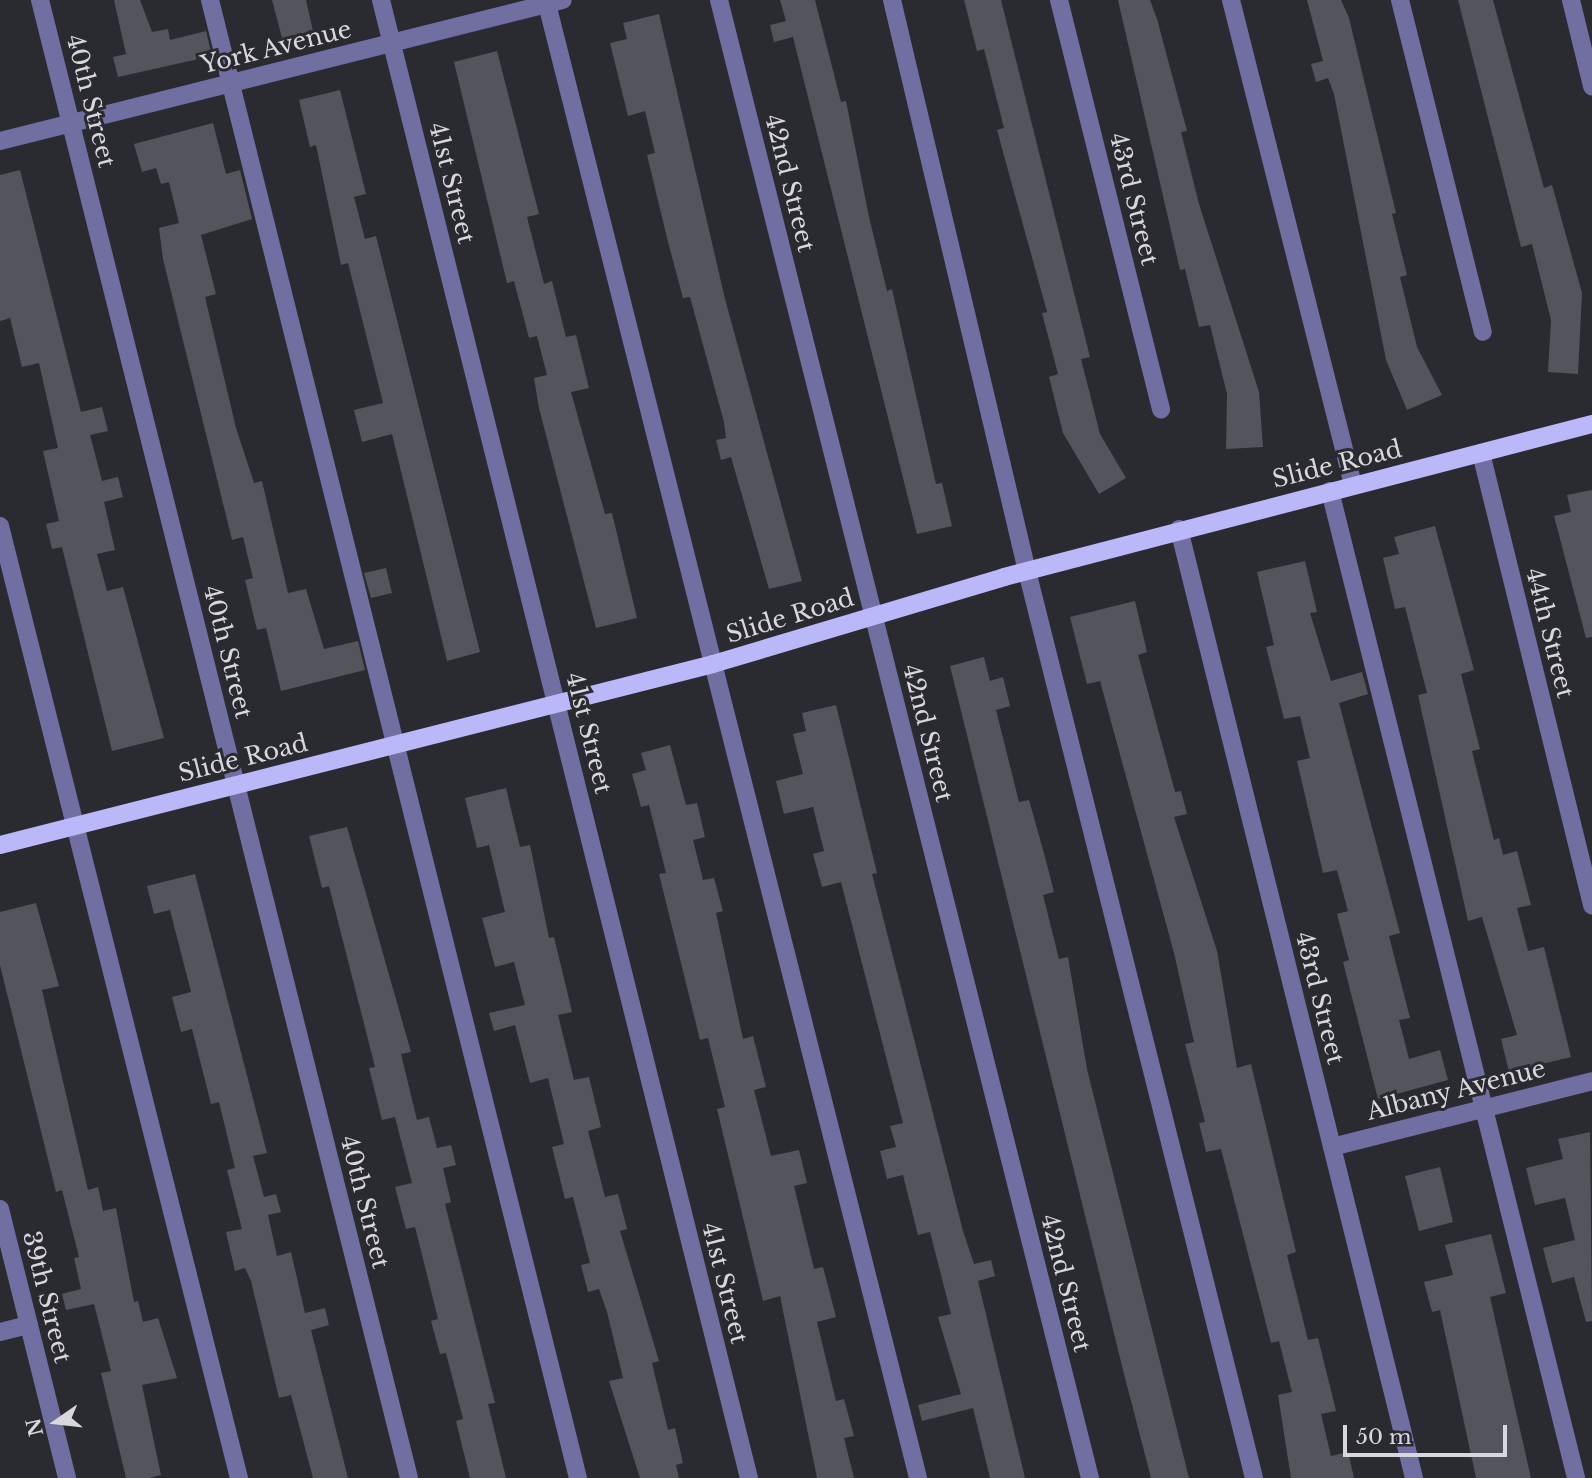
<!DOCTYPE html>
<html>
<head>
<meta charset="utf-8">
<style>
	body { margin:0 }
	#map { position:relative; width:1592px; height:1478px; overflow:hidden; background:#2a2a31; font-family:"Libre Baskerville",serif }
	div>[style] { position:absolute }
	[style*='--x'] { left:calc(var(--x)*1px); top:calc(var(--y)*1px); width:calc(var(--w)*1px); rotate:calc(var(--a)*1deg) }
	.building>* { inset:0; background:#54545c }
	.minor>* { height:18px; margin:-9px; padding:0 9px; transform-origin:9px; border-radius:9px; background:#716ea2 }
	.major>* { height:18px; margin:-9px; padding:0 9px; transform-origin:9px; border-radius:9px; background:#bab8f8 }
	span { translate:-50% -50%; white-space:nowrap; text-align:center; line-height:1.15; -webkit-text-stroke:6px #2a2a31; paint-order:stroke }
	.street-label { font-size:24px; color:#d7d7dc }
	.north { position:absolute; left:21px; top:1387px; width:70px; height:70px; -webkit-text-stroke:5px #2a2a31; paint-order:stroke; rotate:256deg; font-size:19px; font-weight:700; line-height:28px; text-align:center; color:#d7d7dc }
	.north::after { content:''; display:block; margin:auto; width:24px; height:32px; background:#d7d7dc; clip-path:polygon(50% 0,100% 100%,50% 72%,0 100%) }
	.scale { position:absolute; left:1343px; top:1425px; width:164px; height:32px; box-sizing:border-box; border:4px solid #d7d7dc; border-top:0; padding-left:9px; font-size:21px; line-height:24px; white-space:nowrap; color:#d7d7dc; -webkit-text-stroke:5px #2a2a31; paint-order:stroke }
</style>
</head>
<body>
<div id="map">
	<div class="building">
		<div style="clip-path:polygon(114px 0,140px 0,152px 32px,168px 29px,170px 40px,206px 31px,212px 56px,118px 77px,113px 57px,126px 54px)"></div>
		<div style="clip-path:polygon(272px 0,306px 0,313px 31px,282px 38px)"></div>
		<div style="clip-path:polygon(780px 0,815px 0,841px 102px,846px 101px,869px 217px,887px 291px,892px 289px,936px 484px,942px 483px,952px 526px,917px 534px,793px 37px,774px 42px,770px 25px,786px 21px)"></div>
		<div style="clip-path:polygon(964px 0,1001px 0,1090px 357px,1081px 359px,1100px 434px,1126px 478px,1099px 494px,1063px 433px,1049px 377px,1058px 374px,1042px 313px,1047px 312px,997px 130px,1004px 128px,984px 49px,977px 51px)"></div>
		<div style="clip-path:polygon(1118px 0,1150px 0,1157px 19px,1187px 131px,1181px 132px,1199px 204px,1259px 392px,1263px 447px,1226px 449px,1227px 394px,1210px 325px,1199px 327px,1185px 269px,1180px 270px)"></div>
		<div style="clip-path:polygon(1307px 0,1341px 0,1349px 18px,1396px 213px,1392px 214px,1407px 275px,1400px 277px,1417px 347px,1442px 395px,1407px 410px,1386px 360px,1334px 94px,1328px 78px,1316px 82px,1311px 64px,1323px 61px)"></div>
		<div style="clip-path:polygon(1458px 0,1493px 0,1544px 188px,1552px 185px,1582px 293px,1578px 374px,1548px 372px,1551px 320px,1532px 244px,1521px 247px)"></div>
		<div style="clip-path:polygon(659px 14px,725px 299px,802px 581px,769px 589px,731px 457px,721px 460px,716px 440px,726px 438px,724px 422px,690px 297px,683px 298px,668px 242px,647px 155px,655px 153px,645px 111px,628px 116px,610px 43px,627px 39px,623px 23px)"></div>
		<div style="clip-path:polygon(497px 51px,539px 214px,527px 217px,544px 284px,552px 281px,566px 337px,576px 335px,589px 388px,571px 392px,605px 514px,612px 513px,637px 618px,596px 628px,539px 408px,534px 378px,547px 375px,537px 336px,529px 338px,514px 281px,507px 283px,454px 62px)"></div>
		<div style="clip-path:polygon(340px 90px,366px 194px,354px 197px,365px 239px,376px 236px,480px 652px,447px 661px,392px 434px,362px 442px,354px 410px,383px 403px,348px 263px,341px 265px,316px 145px,310px 147px,299px 100px)"></div>
		<div style="clip-path:polygon(213px 123px,226px 174px,240px 170px,252px 219px,201px 235px,216px 294px,205px 297px,236px 428px,254px 483px,262px 481px,288px 593px,306px 589px,324px 649px,358px 641px,365px 670px,281px 691px,266px 628px,257px 630px,245px 580px,253px 578px,243px 537px,232px 540px,163px 259px,159px 228px,179px 223px,169px 182px,161px 184px,156px 168px,142px 172px,134px 144px)"></div>
		<div style="clip-path:polygon(20px 170px,81px 412px,102px 407px,108px 431px,90px 435px,102px 481px,118px 477px,123px 497px,104px 502px,115px 550px,97px 554px,107px 591px,123px 587px,164px 738px,112px 751px,62px 547px,52px 549px,46px 524px,59px 521px,43px 451px,58px 448px,39px 363px,22px 367px,10px 318px,0 321px,0 175px)"></div>
		<div style="clip-path:polygon(1592px 490px,1592px 637px,1586px 638px,1554px 516px,1571px 512px,1567px 495px)"></div>
		<div style="clip-path:polygon(1435px 526px,1474px 670px,1461px 674px,1480px 749px,1472px 751px,1494px 840px,1499px 838px,1503px 855px,1517px 851px,1531px 905px,1517px 908px,1528px 951px,1544px 947px,1571px 1057px,1509px 1072px,1501px 1039px,1517px 1035px,1482px 917px,1468px 921px,1418px 695px,1427px 693px,1405px 607px,1395px 609px,1383px 558px,1399px 554px,1394px 537px)"></div>
		<div style="clip-path:polygon(1305px 561px,1317px 612px,1310px 613px,1331px 681px,1362px 672px,1368px 694px,1339px 703px,1400px 933px,1389px 936px,1410px 1018px,1399px 1020px,1409px 1059px,1440px 1050px,1448px 1080px,1378px 1099px,1343px 962px,1349px 960px,1337px 914px,1348px 911px,1337px 870px,1323px 873px,1297px 761px,1310px 758px,1300px 716px,1284px 719px,1266px 647px,1274px 645px,1257px 572px)"></div>
		<div style="clip-path:polygon(386px 568px,392px 593px,371px 598px,364px 573px)"></div>
		<div style="clip-path:polygon(1135px 601px,1147px 652px,1138px 655px,1175px 792px,1181px 791px,1187px 814px,1174px 817px,1217px 951px,1237px 1068px,1251px 1064px,1296px 1252px,1287px 1255px,1308px 1340px,1318px 1338px,1336px 1411px,1321px 1414px,1331px 1456px,1348px 1452px,1354px 1478px,1291px 1478px,1278px 1395px,1292px 1392px,1279px 1341px,1271px 1343px,1221px 1149px,1206px 1152px,1199px 1123px,1205px 1122px,1185px 1044px,1194px 1042px,1174px 953px,1100px 681px,1087px 684px,1070px 617px)"></div>
		<div style="clip-path:polygon(984px 657px,990px 681px,1003px 677px,1010px 706px,996px 710px,1019px 802px,1029px 800px,1045px 857px,1054px 892px,1043px 895px,1059px 959px,1068px 957px,1087px 1069px,1189px 1478px,1151px 1478px,1123px 1370px,950px 666px)"></div>
		<div style="clip-path:polygon(836px 705px,877px 873px,872px 874px,963px 1231px,974px 1264px,991px 1260px,995px 1276px,978px 1281px,1025px 1478px,990px 1478px,973px 1408px,922px 1421px,918px 1405px,961px 1394px,938px 1317px,951px 1314px,930px 1232px,918px 1235px,903px 1175px,887px 1179px,880px 1151px,896px 1147px,890px 1126px,903px 1123px,841px 882px,822px 887px,813px 854px,824px 851px,813px 807px,784px 814px,776px 781px,803px 774px,793px 734px,806px 731px,802px 713px)"></div>
		<div style="clip-path:polygon(670px 745px,686px 805px,697px 803px,705px 837px,693px 840px,703px 880px,714px 878px,723px 911px,716px 913px,743px 1039px,753px 1036px,766px 1087px,754px 1090px,771px 1156px,799px 1150px,807px 1183px,794px 1186px,814px 1269px,823px 1267px,836px 1317px,817px 1322px,836px 1401px,844px 1399px,854px 1436px,844px 1438px,854px 1478px,817px 1478px,780px 1296px,763px 1301px,717px 1109px,725px 1107px,708px 1038px,700px 1040px,659px 874px,666px 873px,649px 805px,641px 807px,632px 774px,646px 770px,641px 753px)"></div>
		<div style="clip-path:polygon(506px 788px,520px 847px,530px 845px,549px 938px,554px 937px,572px 1012px,558px 1015px,574px 1080px,589px 1077px,601px 1127px,588px 1131px,605px 1197px,618px 1194px,627px 1229px,620px 1231px,659px 1361px,652px 1363px,668px 1430px,675px 1428px,683px 1463px,676px 1465px,679px 1478px,640px 1478px,609px 1381px,623px 1378px,607px 1312px,599px 1289px,588px 1292px,581px 1265px,590px 1263px,573px 1197px,565px 1199px,552px 1147px,564px 1144px,548px 1078px,530px 1083px,515px 1025px,494px 1031px,489px 1013px,525px 1005px,514px 962px,495px 967px,482px 918px,505px 912px,489px 845px,477px 848px,465px 798px)"></div>
		<div style="clip-path:polygon(347px 827px,411px 1052px,401px 1054px,417px 1120px,429px 1117px,437px 1148px,451px 1145px,456px 1165px,443px 1168px,451px 1202px,445px 1204px,495px 1403px,488px 1404px,506px 1478px,470px 1478px,456px 1421px,463px 1419px,446px 1353px,440px 1354px,431px 1321px,438px 1319px,415px 1227px,406px 1229px,395px 1187px,412px 1183px,395px 1117px,382px 1120px,369px 1068px,375px 1067px,329px 886px,322px 888px,309px 836px)"></div>
		<div style="clip-path:polygon(195px 874px,267px 1153px,253px 1156px,264px 1197px,276px 1194px,281px 1212px,268px 1215px,277px 1256px,291px 1252px,305px 1313px,325px 1308px,329px 1325px,311px 1330px,348px 1478px,313px 1478px,291px 1395px,279px 1398px,251px 1281px,245px 1268px,235px 1271px,226px 1232px,242px 1229px,227px 1170px,235px 1168px,219px 1102px,211px 1104px,192px 1029px,181px 1032px,172px 997px,191px 992px,170px 910px,154px 914px,147px 886px)"></div>
		<div style="clip-path:polygon(36px 903px,59px 986px,42px 990px,88px 1190px,98px 1187px,103px 1211px,116px 1208px,134px 1302px,138px 1301px,143px 1322px,158px 1318px,177px 1378px,142px 1385px,161px 1475px,149px 1478px,126px 1478px,101px 1373px,111px 1371px,94px 1304px,66px 1310px,62px 1294px,81px 1289px,74px 1258px,79px 1257px,62px 1190px,56px 1192px,0 965px,0 912px)"></div>
		<div style="clip-path:polygon(1590px 1132px,1592px 1321px,1586px 1322px,1574px 1277px,1552px 1283px,1543px 1248px,1575px 1240px,1565px 1198px,1535px 1205px,1526px 1168px,1563px 1159px,1558px 1139px)"></div>
		<div style="clip-path:polygon(1440px 1167px,1453px 1222px,1419px 1231px,1405px 1176px)"></div>
		<div style="clip-path:polygon(1491px 1234px,1506px 1293px,1490px 1297px,1531px 1478px,1476px 1478px,1440px 1310px,1432px 1312px,1424px 1282px,1453px 1275px,1445px 1245px)"></div>
	</div>
	<div class="minor">
		<div style="--x:40;--y:0;--w:1523;--a:75.98"></div>
		<div style="--x:210;--y:0;--w:1523;--a:76.02"></div>
		<div style="--x:381;--y:0;--w:1523;--a:76.02"></div>
		<div style="--x:546;--y:0;--w:1524;--a:75.87"></div>
		<div style="--x:719;--y:0;--w:1524;--a:75.91"></div>
		<div style="--x:892;--y:0;--w:587;--a:76.7"></div>
		<div style="--x:1027;--y:571;--w:935;--a:75.95"></div>
		<div style="--x:1059;--y:0;--w:422;--a:76"></div>
		<div style="--x:1231;--y:0;--w:500;--a:75.88"></div>
		<div style="--x:1400;--y:0;--w:342;--a:76"></div>
		<div style="--x:1571;--y:0;--w:89;--a:76.3"></div>
		<div style="--x:0;--y:141;--w:580;--a:-14.06"></div>
		<div style="--x:1481;--y:453;--w:466;--a:76.2"></div>
		<div style="--x:1330;--y:491;--w:1017;--a:76"></div>
		<div style="--x:0;--y:526;--w:982;--a:75.91"></div>
		<div style="--x:1179;--y:529;--w:978;--a:76.09"></div>
		<div style="--x:1332;--y:1147;--w:268;--a:-14.2"></div>
		<div style="--x:0;--y:1209;--w:277;--a:76"></div>
		<div style="--x:0;--y:1332;--w:30;--a:-14"></div>
	</div>
	<div class="major">
		<div style="--x:0;--y:845;--w:736;--a:-14.24"></div>
		<div style="--x:713;--y:664;--w:304;--a:-16.6"></div>
		<div style="--x:1004;--y:577;--w:608;--a:-14.59"></div>
	</div>
	<div class="street-label">
		<span style="left:276px;top:47px;rotate:-14deg">York Avenue</span>
		<span style="left:91px;top:101px;rotate:76deg">40th Street</span>
		<span style="left:452px;top:183px;rotate:76deg">41st Street</span>
		<span style="left:790px;top:183px;rotate:76deg">42nd Street</span>
		<span style="left:1134px;top:199px;rotate:76deg">43rd Street</span>
		<span style="left:1337px;top:464px;rotate:-14deg">Slide Road</span>
		<span style="left:790px;top:616px;rotate:-17deg">Slide Road</span>
		<span style="left:1550px;top:633px;rotate:76deg">44th Street</span>
		<span style="left:228px;top:652px;rotate:76deg">40th Street</span>
		<span style="left:589px;top:733px;rotate:76deg">41st Street</span>
		<span style="left:928px;top:733px;rotate:76deg">42nd Street</span>
		<span style="left:243px;top:758px;rotate:-14deg">Slide Road</span>
		<span style="left:1320px;top:998px;rotate:76deg">43rd Street</span>
		<span style="left:1456px;top:1090px;rotate:-14deg">Albany Avenue</span>
		<span style="left:365px;top:1202px;rotate:76deg">40th Street</span>
		<span style="left:725px;top:1283px;rotate:76deg">41st Street</span>
		<span style="left:1066px;top:1283px;rotate:76deg">42nd Street</span>
		<span style="left:47px;top:1297px;rotate:76deg">39th Street</span>
	</div>
	<div class="north">N</div>
	<div class="scale">50 m</div>
</div>
</body>
</html>
